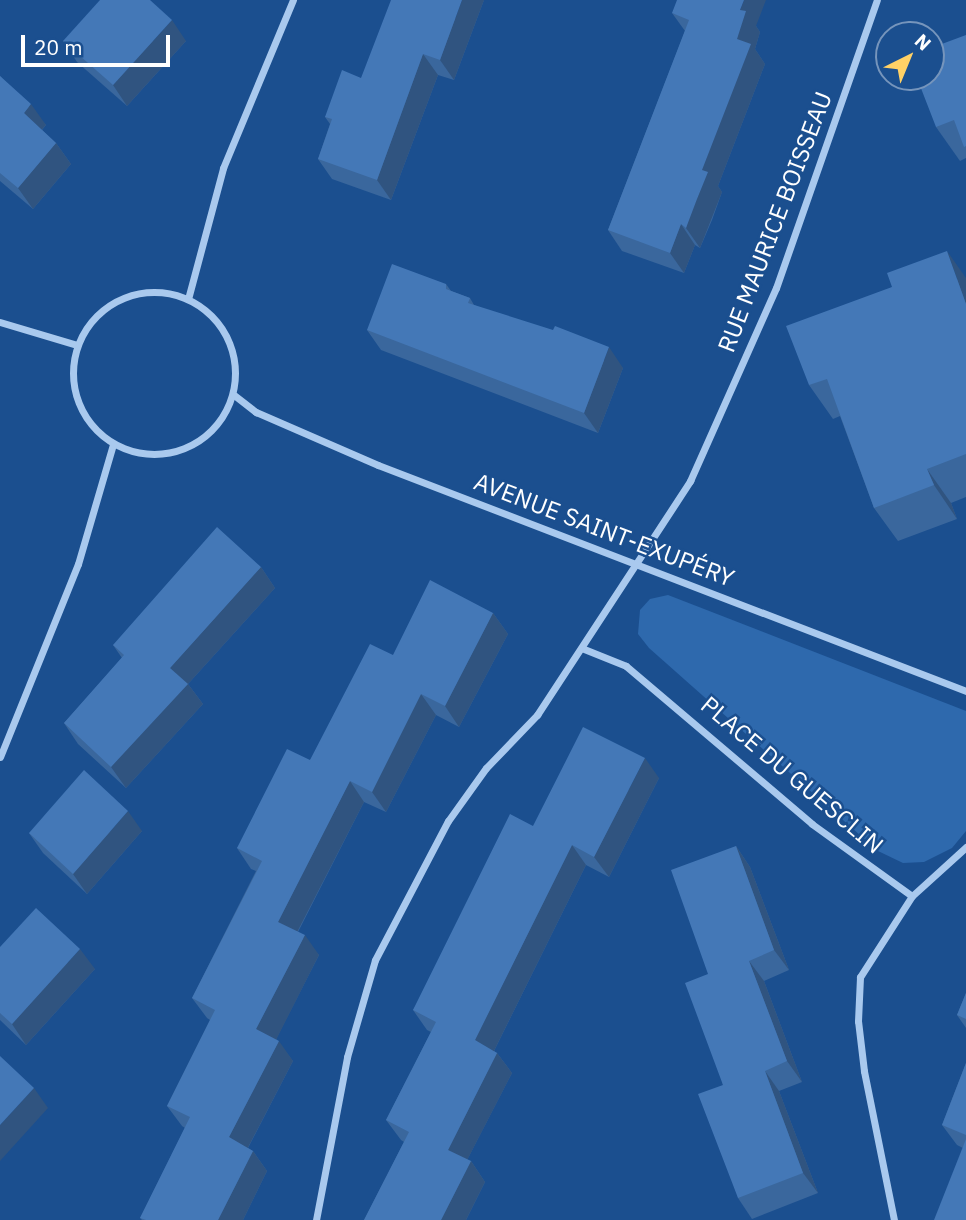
<!DOCTYPE html>
<html>
<head>
<meta charset="utf-8">
<style>
	body { margin:0 }
	#map { position:relative; width:966px; height:1220px; overflow:hidden; background:#1b4f8f; font-family:"IBM Plex Sans",sans-serif }
	div>[style] { position:absolute }
	[style*='--x'] { left:calc(var(--x)*1px); top:calc(var(--y)*1px); width:calc(var(--w)*1px); rotate:calc(var(--a)*1deg) }
	.green>* { inset:0; background:#2e69ad }
	.minor>* { height:7px; margin:-3.5px; padding:0 3.5px; transform-origin:3.5px; border-radius:3.5px; background:#a9c9ee }
	.minor>.ring { margin:-3.5px; padding:0; box-sizing:content-box; background:none; border:7px solid #a9c9ee; border-radius:50% }
	.wall>* { inset:0; background:#3a679d }
	.shaded-wall>* { inset:0; background:#305480 }
	.building>* { inset:0; background:#4478b7 }
	span { translate:-50% -50%; white-space:nowrap; text-align:center; line-height:1.15; -webkit-text-stroke:5px #1b4f8f; paint-order:stroke }
	.street-label { font-size:24px; color:#fff }
	.north { position:absolute; left:875px; top:21px; width:70px; height:70px; box-sizing:border-box; background:#1b4f8f; border:2px solid #7695bc; border-radius:50%; rotate:43deg; font-size:19px; font-weight:700; line-height:28px; text-align:center; color:#fff }
	.north::after { content:''; display:block; margin:auto; width:24px; height:32px; background:#ffd166; clip-path:polygon(50% 0,100% 100%,50% 72%,0 100%) }
	.scale { position:absolute; left:21px; top:35px; width:149px; height:32px; box-sizing:border-box; border:4px solid #fff; border-top:0; padding-left:9px; font-size:21px; line-height:24px; white-space:nowrap; color:#fff; -webkit-text-stroke:5px #1b4f8f; paint-order:stroke }
</style>
</head>
<body>
<div id="map">
	<div class="green">
		<div style="clip-path:polygon(668px 595px,966px 711px,966px 831px,952px 848px,924px 862px,903px 863px,878px 851px,649px 648px,638px 634px,640px 610px,650px 599px)"></div>
	</div>
	<div class="minor">
		<div class="ring" style="left:73px;top:292px;width:155px;height:155px"></div>
		<div style="--x:188;--y:299;--w:136;--a:-75"></div>
		<div style="--x:223;--y:168;--w:182;--a:-67.4"></div>
		<div style="--x:0;--y:322;--w:80;--a:16.6"></div>
		<div style="--x:234;--y:395;--w:28;--a:38"></div>
		<div style="--x:256;--y:412;--w:133;--a:23.5"></div>
		<div style="--x:378;--y:465;--w:630;--a:21.02"></div>
		<div style="--x:584;--y:649;--w:45;--a:22"></div>
		<div style="--x:626;--y:666;--w:244;--a:40.3"></div>
		<div style="--x:812;--y:824;--w:123;--a:35.8"></div>
		<div style="--x:0;--y:757;--w:208;--a:-68"></div>
		<div style="--x:78;--y:564;--w:125;--a:-73.7"></div>
		<div style="--x:316;--y:1220;--w:166;--a:-79.2"></div>
		<div style="--x:347;--y:1057;--w:101;--a:-73.9"></div>
		<div style="--x:375;--y:960;--w:157;--a:-62.3"></div>
		<div style="--x:448;--y:821;--w:65;--a:-54.4"></div>
		<div style="--x:486;--y:768;--w:74;--a:-46.1"></div>
		<div style="--x:537;--y:715;--w:280;--a:-56.8"></div>
		<div style="--x:690;--y:481;--w:211;--a:-66"></div>
		<div style="--x:776;--y:288;--w:305;--a:-70.7"></div>
		<div style="--x:894;--y:1220;--w:152;--a:-101.4"></div>
		<div style="--x:864;--y:1071;--w:50;--a:-96.8"></div>
		<div style="--x:858;--y:1021;--w:44;--a:-87.4"></div>
		<div style="--x:860;--y:977;--w:96;--a:-57.3"></div>
		<div style="--x:912;--y:896;--w:73;--a:-42.2"></div>
	</div>
	<div class="wall">
		<div style="clip-path:polygon(484px 0,454px 80px,438px 75px,391px 200px,332px 179px,318px 159px,330px 124px,325px 117px,361px 78px)"></div>
		<div style="clip-path:polygon(672px 13px,756px 26px,760px 32px,755px 49px,765px 64px,718px 186px,722px 192px,712px 220px,700px 248px,695px 245px,684px 273px,622px 251px,608px 230px,685px 31px)"></div>
		<div style="clip-path:polygon(966px 35px,966px 158px,960px 161px,936px 127px,936px 68px)"></div>
		<div style="clip-path:polygon(63px 41px,186px 41px,127px 106px,77px 62px)"></div>
		<div style="clip-path:polygon(0 76px,46px 125px,42px 130px,56px 143px,71px 164px,33px 209px,0 181px)"></div>
		<div style="clip-path:polygon(966px 278px,966px 497px,951px 503px,957px 519px,898px 541px,874px 508px,840px 416px,833px 419px,809px 385px,892px 287px)"></div>
		<div style="clip-path:polygon(446px 284px,451px 291px,470px 298px,474px 305px,623px 368px,598px 433px,381px 350px,367px 330px)"></div>
		<div style="clip-path:polygon(261px 567px,275px 588px,188px 684px,203px 704px,126px 788px,78px 744px,64px 723px,122px 658px,113px 645px)"></div>
		<div style="clip-path:polygon(493px 613px,508px 634px,459px 727px,436px 715px,386px 812px,364px 802px,298px 932px,319px 955px,276px 1039px,293px 1061px,248px 1148px,253px 1151px,267px 1171px,243px 1220px,142px 1220px,140px 1218px,185px 1128px,182px 1126px,167px 1106px,210px 1020px,207px 1018px,192px 998px,256px 871px,251px 869px,237px 848px,310px 760px,393px 655px)"></div>
		<div style="clip-path:polygon(659px 778px,609px 877px,586px 865px,494px 1051px,497px 1053px,512px 1073px,467px 1160px,471px 1161px,485px 1182px,466px 1220px,364px 1220px,404px 1142px,401px 1140px,386px 1120px,431px 1032px,427px 1030px,413px 1010px,533px 826px)"></div>
		<div style="clip-path:polygon(142px 831px,87px 894px,43px 853px,29px 833px)"></div>
		<div style="clip-path:polygon(736px 846px,750px 867px,789px 970px,764px 981px,802px 1082px,779px 1091px,818px 1193px,752px 1219px,738px 1198px,708px 974px)"></div>
		<div style="clip-path:polygon(0 947px,95px 969px,26px 1045px,0 1020px)"></div>
		<div style="clip-path:polygon(966px 993px,966px 1028px,957px 1015px)"></div>
		<div style="clip-path:polygon(966px 1063px,966px 1220px,963px 1148px,957px 1145px,942px 1125px)"></div>
	</div>
	<div class="shaded-wall">
		<div style="clip-path:polygon(462px 0,484px 0,454px 80px,440px 60px)"></div>
		<div style="clip-path:polygon(744px 0,766px 0,756px 26px,760px 32px,755px 49px,765px 64px,718px 186px,722px 192px,700px 248px,686px 228px,737px 39px,740px 10px)"></div>
		<div style="clip-path:polygon(172px 20px,186px 41px,127px 106px,113px 85px)"></div>
		<div style="clip-path:polygon(423px 54px,438px 75px,391px 200px,377px 180px)"></div>
		<div style="clip-path:polygon(31px 104px,46px 125px,38px 134px,24px 113px)"></div>
		<div style="clip-path:polygon(56px 143px,71px 164px,33px 209px,18px 188px)"></div>
		<div style="clip-path:polygon(681px 224px,695px 245px,684px 273px,670px 253px)"></div>
		<div style="clip-path:polygon(947px 251px,966px 278px,966px 304px)"></div>
		<div style="clip-path:polygon(609px 347px,623px 368px,598px 433px,584px 413px)"></div>
		<div style="clip-path:polygon(927px 469px,951px 503px,957px 519px,934px 485px)"></div>
		<div style="clip-path:polygon(261px 567px,275px 588px,188px 684px,203px 704px,126px 788px,111px 767px,170px 668px)"></div>
		<div style="clip-path:polygon(493px 613px,508px 634px,459px 727px,445px 706px)"></div>
		<div style="clip-path:polygon(421px 694px,436px 715px,386px 812px,372px 792px)"></div>
		<div style="clip-path:polygon(645px 758px,659px 778px,609px 877px,594px 857px)"></div>
		<div style="clip-path:polygon(350px 781px,364px 802px,292px 942px,278px 922px)"></div>
		<div style="clip-path:polygon(128px 811px,142px 831px,87px 894px,73px 874px)"></div>
		<div style="clip-path:polygon(572px 845px,586px 865px,489px 1061px,475px 1040px)"></div>
		<div style="clip-path:polygon(736px 846px,750px 867px,789px 970px,774px 950px)"></div>
		<div style="clip-path:polygon(305px 935px,319px 955px,271px 1050px,256px 1029px)"></div>
		<div style="clip-path:polygon(80px 949px,95px 969px,26px 1045px,12px 1024px)"></div>
		<div style="clip-path:polygon(749px 961px,764px 981px,802px 1082px,787px 1061px)"></div>
		<div style="clip-path:polygon(279px 1041px,293px 1061px,243px 1157px,229px 1137px)"></div>
		<div style="clip-path:polygon(497px 1053px,512px 1073px,462px 1170px,448px 1150px)"></div>
		<div style="clip-path:polygon(765px 1071px,779px 1091px,818px 1193px,803px 1173px)"></div>
		<div style="clip-path:polygon(34px 1088px,48px 1108px,0 1161px,0 1125px)"></div>
		<div style="clip-path:polygon(253px 1151px,267px 1171px,243px 1220px,218px 1220px)"></div>
		<div style="clip-path:polygon(471px 1161px,485px 1182px,466px 1220px,441px 1220px)"></div>
	</div>
	<div class="building">
		<div style="clip-path:polygon(100px 0,150px 0,172px 20px,113px 85px,63px 41px)"></div>
		<div style="clip-path:polygon(391px 0,462px 0,440px 60px,423px 54px,377px 180px,318px 159px,332px 119px,325px 117px,342px 70px,361px 78px)"></div>
		<div style="clip-path:polygon(677px 0,744px 0,740px 10px,746px 11px,737px 39px,751px 44px,702px 170px,708px 172px,697px 199px,686px 228px,681px 224px,670px 253px,608px 230px,689px 20px,672px 13px)"></div>
		<div style="clip-path:polygon(966px 35px,966px 146px,964px 147px,954px 120px,936px 127px,917px 78px,931px 77px,931px 70px,936px 68px,931px 56px,931px 48px)"></div>
		<div style="clip-path:polygon(0 76px,31px 104px,24px 113px,56px 143px,18px 188px,0 173px)"></div>
		<div style="clip-path:polygon(947px 251px,966px 304px,966px 454px,927px 469px,934px 485px,874px 508px,827px 379px,809px 385px,786px 326px,892px 287px,887px 273px)"></div>
		<div style="clip-path:polygon(392px 264px,446px 284px,446px 289px,470px 298px,468px 303px,553px 330px,555px 326px,609px 347px,584px 413px,367px 330px)"></div>
		<div style="clip-path:polygon(217px 527px,261px 567px,170px 668px,188px 684px,111px 767px,64px 723px,124px 655px,113px 645px)"></div>
		<div style="clip-path:polygon(430px 580px,493px 613px,445px 706px,421px 694px,372px 792px,350px 781px,278px 922px,305px 935px,256px 1029px,279px 1041px,229px 1137px,253px 1151px,218px 1220px,146px 1220px,140px 1218px,190px 1117px,167px 1106px,215px 1010px,192px 998px,262px 861px,237px 848px,287px 749px,310px 760px,370px 644px,393px 655px)"></div>
		<div style="clip-path:polygon(583px 727px,645px 758px,594px 857px,572px 845px,475px 1040px,497px 1053px,448px 1150px,471px 1161px,441px 1220px,364px 1220px,409px 1132px,386px 1120px,436px 1022px,413px 1010px,510px 814px,533px 826px)"></div>
		<div style="clip-path:polygon(84px 770px,128px 811px,73px 874px,29px 833px)"></div>
		<div style="clip-path:polygon(736px 846px,774px 950px,749px 961px,787px 1061px,765px 1071px,803px 1173px,738px 1198px,698px 1094px,723px 1085px,685px 983px,708px 974px,671px 870px)"></div>
		<div style="clip-path:polygon(36px 908px,80px 949px,12px 1024px,0 1013px,0 947px)"></div>
		<div style="clip-path:polygon(966px 993px,966px 1019px,957px 1015px)"></div>
		<div style="clip-path:polygon(0 1056px,34px 1088px,0 1125px)"></div>
		<div style="clip-path:polygon(966px 1063px,966px 1135px,942px 1125px)"></div>
		<div style="clip-path:polygon(966px 1139px,966px 1220px,934px 1220px)"></div>
	</div>
	<div class="street-label">
		<span style="left:775px;top:222px;rotate:-69deg">RUE MAURICE BOISSEAU</span>
		<span style="left:604px;top:530px;rotate:21deg">AVENUE SAINT-EXUPÉRY</span>
		<span style="left:792px;top:775px;rotate:40deg">PLACE DU GUESCLIN</span>
	</div>
	<div class="north">N</div>
	<div class="scale">20 m</div>
</div>
</body>
</html>
